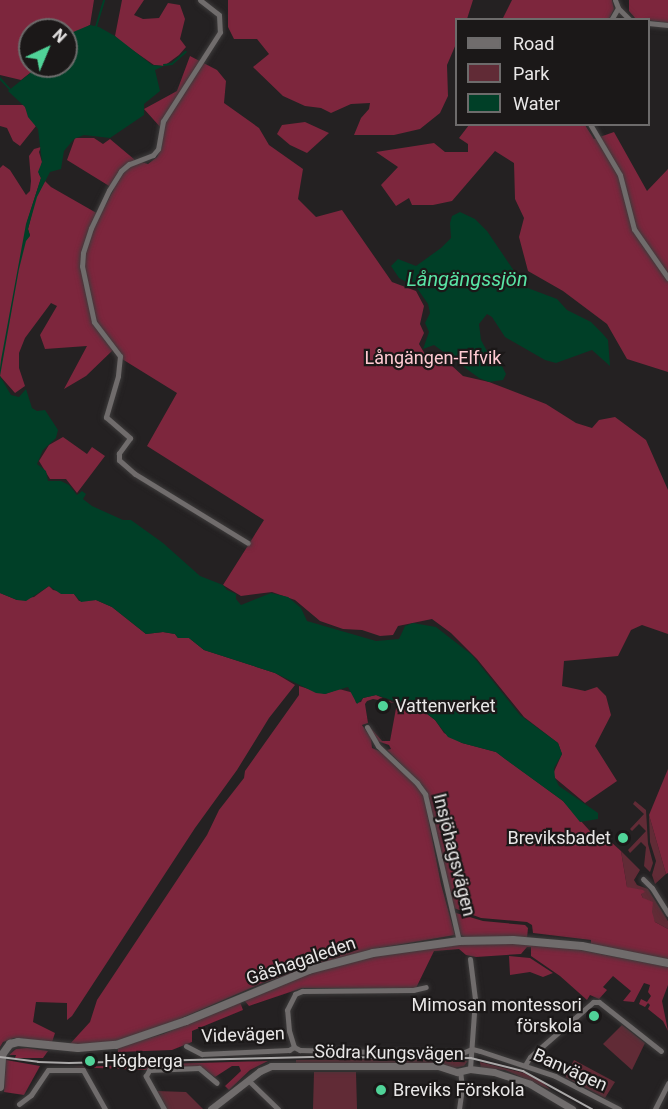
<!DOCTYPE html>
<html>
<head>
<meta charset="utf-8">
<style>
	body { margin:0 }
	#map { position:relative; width:668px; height:1109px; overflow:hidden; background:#242122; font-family:Roboto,sans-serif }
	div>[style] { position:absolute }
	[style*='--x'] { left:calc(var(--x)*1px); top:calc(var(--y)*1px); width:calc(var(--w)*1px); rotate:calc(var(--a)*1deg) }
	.green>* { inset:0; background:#612b36 }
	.forest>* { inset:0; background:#7d263d }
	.water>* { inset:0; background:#003f27 }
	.stream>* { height:1.5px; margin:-0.75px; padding:0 0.75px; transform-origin:0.75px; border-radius:0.75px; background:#003f27 }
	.roads { filter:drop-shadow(0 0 2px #3d3b3b) drop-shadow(0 0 2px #3d3b3b) }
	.minor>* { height:5px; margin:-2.5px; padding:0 2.5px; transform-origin:2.5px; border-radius:2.5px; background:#706c6c }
	.tertiary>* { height:7px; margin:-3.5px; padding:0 3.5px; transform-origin:3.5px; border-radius:3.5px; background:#706c6c }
	.secondary>* { height:8px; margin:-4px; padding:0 4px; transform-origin:4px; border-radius:4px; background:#706c6c }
	.tram>* { height:1.5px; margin:-0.75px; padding:0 0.75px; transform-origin:0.75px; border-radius:0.75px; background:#aba9a9 }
	.dots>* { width:16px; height:16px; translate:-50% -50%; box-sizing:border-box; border:3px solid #1b1818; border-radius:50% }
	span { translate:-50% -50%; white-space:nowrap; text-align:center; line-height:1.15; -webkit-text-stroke:4.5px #1b1818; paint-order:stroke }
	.park-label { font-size:18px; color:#fecad2 }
	.poi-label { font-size:18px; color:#e9e7e7 }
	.left { translate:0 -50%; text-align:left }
	.right { translate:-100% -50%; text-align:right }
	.street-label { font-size:18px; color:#e9e7e7 }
	.water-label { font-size:20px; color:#59e4a5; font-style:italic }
	.legend { position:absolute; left:455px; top:18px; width:195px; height:108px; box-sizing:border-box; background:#1b1818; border:2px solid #6d6b6b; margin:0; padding:8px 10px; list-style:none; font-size:18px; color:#e9e7e7 }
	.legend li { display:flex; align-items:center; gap:12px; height:30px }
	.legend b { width:30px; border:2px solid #6d6b6b }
	.north { position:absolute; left:18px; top:18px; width:60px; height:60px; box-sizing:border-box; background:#1b1818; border:2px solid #6d6b6b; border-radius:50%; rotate:44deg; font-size:16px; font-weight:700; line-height:24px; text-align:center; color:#e9e7e7 }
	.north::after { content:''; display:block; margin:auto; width:21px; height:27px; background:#50d398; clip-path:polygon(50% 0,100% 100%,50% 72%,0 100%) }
</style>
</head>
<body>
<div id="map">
	<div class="green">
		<div style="clip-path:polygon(635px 801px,646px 810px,648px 844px,653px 863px,650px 872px,644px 866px,646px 847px,641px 842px,630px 853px,628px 850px,646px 831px,639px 824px,632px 831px,630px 829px,644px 814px,633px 804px)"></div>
		<div style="clip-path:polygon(649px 815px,666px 874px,655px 884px,652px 875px,656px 861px,650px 842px)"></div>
		<div style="clip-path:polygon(621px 851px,640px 870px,634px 880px,637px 885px,648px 889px,651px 894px,668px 921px,668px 929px,655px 922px,641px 894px,627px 887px)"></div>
		<div style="clip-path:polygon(622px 1025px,645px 1043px,632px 1070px,603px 1044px)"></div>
		<div style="clip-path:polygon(442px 1059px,468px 1061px,464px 1066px,454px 1068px,296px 1063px,296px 1060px)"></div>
		<div style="clip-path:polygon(574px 1060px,615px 1082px,605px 1098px,565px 1077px)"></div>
		<div style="clip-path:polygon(480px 1062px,524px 1073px,543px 1083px,551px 1090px,505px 1070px,481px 1068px)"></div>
		<div style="clip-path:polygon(314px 1072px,356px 1072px,357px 1109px,313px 1109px)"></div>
		<div style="clip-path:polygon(157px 1091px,186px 1092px,203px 1109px,167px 1109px)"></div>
	</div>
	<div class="forest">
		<div style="clip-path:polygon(0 0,94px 0,90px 25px,79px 31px,66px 35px,66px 30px,30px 30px,30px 66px,39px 66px,21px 80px,0 75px)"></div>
		<div style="clip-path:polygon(122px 0,144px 0,134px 15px,143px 19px,159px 18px,168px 3px,180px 5px,185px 19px,180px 39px,186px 47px,179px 55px,164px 66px,154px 65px,118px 40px,115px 36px)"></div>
		<div style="clip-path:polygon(228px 0,473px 0,467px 19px,456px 20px,456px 44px,447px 65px,448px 96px,440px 113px,420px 129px,394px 135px,354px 135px,361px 118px,369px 109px,370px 103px,351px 104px,331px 113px,321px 108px,305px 106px,283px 96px,253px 67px,269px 54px,257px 39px,234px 39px,228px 27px)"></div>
		<div style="clip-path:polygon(512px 0,612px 0,614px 9px,609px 19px,502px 20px)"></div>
		<div style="clip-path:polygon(629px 0,668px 0,668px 23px,635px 18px,629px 11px)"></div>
		<div style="clip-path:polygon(190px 56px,217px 70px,226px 81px,224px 103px,259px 128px,269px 145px,303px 169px,298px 199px,316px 217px,342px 210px,392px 282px,416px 291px,424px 306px,420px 324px,424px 333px,419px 344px,426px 356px,439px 354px,463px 376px,489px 382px,546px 404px,576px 423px,592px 428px,599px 420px,615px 417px,646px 440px,668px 490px,668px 634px,642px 625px,631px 630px,618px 656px,564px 661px,562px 686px,585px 691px,597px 687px,606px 696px,611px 715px,595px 746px,617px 781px,585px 803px,555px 778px,553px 774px,562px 754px,558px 743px,524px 717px,477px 659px,451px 633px,432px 619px,398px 626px,393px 635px,380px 636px,362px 630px,343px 629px,320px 621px,295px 600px,272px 592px,241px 596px,223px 585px,264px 520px,147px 446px,177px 393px,122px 359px,113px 350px,86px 376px,64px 389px,87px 346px,45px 349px,40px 335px,57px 306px,51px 303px,25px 338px,19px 353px,19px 368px,25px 386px,15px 393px,0 376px,0 168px,3px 165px,10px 170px,26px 195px,30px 191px,31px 181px,29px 156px,34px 149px,41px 147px,39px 152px,42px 162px,39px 174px,41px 178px,27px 222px,26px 239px,30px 235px,28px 229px,36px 197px,45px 181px,51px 187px,100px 215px,114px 189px,67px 160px,75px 138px,94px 138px,103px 144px,110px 139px,135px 160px,148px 164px,157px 157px,162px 147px,162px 129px,144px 109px,177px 91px)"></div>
		<div style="clip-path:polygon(0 105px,24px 105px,36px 126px,20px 146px,13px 141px,7px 128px,0 126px)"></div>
		<div style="clip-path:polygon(305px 122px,329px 133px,307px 153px,290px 145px,277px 134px,282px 125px)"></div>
		<div style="clip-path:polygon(469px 125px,585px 125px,594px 139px,614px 132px,647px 191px,668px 169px,668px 372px,627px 359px,607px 324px,563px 291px,528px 271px,519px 237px,524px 218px,515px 199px,514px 163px,495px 151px,452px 201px,433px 205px,412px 205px,409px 198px,396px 206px,381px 185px,398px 167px,376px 152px,434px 143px,445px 152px,468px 152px,468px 144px,459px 138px)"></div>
		<div style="clip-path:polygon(63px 437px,87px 454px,92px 447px,105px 456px,77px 493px,66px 479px,50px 479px,39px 461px,49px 445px)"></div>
		<div style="clip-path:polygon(49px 586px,53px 590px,74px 594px,79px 601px,96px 600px,112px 607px,146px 634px,163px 632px,175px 634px,178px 638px,189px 638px,204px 650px,275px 673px,295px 685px,269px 718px,237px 770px,195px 828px,72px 1016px,67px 1020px,67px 1003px,36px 1002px,33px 1022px,55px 1033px,52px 1042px,14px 1038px,3px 1042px,0 1047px,0 593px,17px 600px,34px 597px)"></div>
		<div style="clip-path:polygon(299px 686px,325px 694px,339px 689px,354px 693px,356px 703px,361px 702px,363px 698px,376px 695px,394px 703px,373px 699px,367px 701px,365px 704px,368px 723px,362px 725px,371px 738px,372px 748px,384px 753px,418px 786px,424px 797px,441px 884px,455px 935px,373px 949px,310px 967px,260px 984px,161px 1027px,112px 1042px,69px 1045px,90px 1022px,97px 1000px,207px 835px,219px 810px,244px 778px,245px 771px,299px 695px)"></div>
		<div style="clip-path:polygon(397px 703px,422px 710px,435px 720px,444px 733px,462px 743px,496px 752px,563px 801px,597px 839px,602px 834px,621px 851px,627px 887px,643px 890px,645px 892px,641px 894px,643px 898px,653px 902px,652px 912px,655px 922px,668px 929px,668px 960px,591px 944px,591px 940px,533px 933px,532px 925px,527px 922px,481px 918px,451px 907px,423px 786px,387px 750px,391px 749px,389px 745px,377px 741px,369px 726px,382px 741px,390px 741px)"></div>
		<div style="clip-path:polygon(668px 769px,668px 873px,666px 874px,649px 815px)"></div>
		<div style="clip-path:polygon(456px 913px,483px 921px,525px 925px,528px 928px,527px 938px,465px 937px,461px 935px,453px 914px)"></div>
		<div style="clip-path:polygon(485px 943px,554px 945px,668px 967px,668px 985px,662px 1001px,668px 1031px,663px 1021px,648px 1009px,650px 1005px,648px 1003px,645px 1007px,639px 1004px,641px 999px,647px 1002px,651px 996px,648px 992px,650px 985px,644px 983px,634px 1002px,623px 1001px,631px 991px,613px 976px,603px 987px,607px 990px,599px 999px,590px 995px,587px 1000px,560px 976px,531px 956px,531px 947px,527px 947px,521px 954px,476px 957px,466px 955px,459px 949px,434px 951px,416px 988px,302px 988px,249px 1006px,244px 1000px,316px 971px,387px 953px,451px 944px)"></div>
		<div style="clip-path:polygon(509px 956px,530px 958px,553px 973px,543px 977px,530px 972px,510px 975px)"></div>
		<div style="clip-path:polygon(240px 1002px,243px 1010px,192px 1031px,192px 1042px,172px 1050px,118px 1052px,118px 1047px,163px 1034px)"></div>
		<div style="clip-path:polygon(27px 1048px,48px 1051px,43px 1058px,15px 1058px,16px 1055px,9px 1055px,16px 1049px)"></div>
		<div style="clip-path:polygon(6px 1060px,40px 1066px,24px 1095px,4px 1092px)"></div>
		<div style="clip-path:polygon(268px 1061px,250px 1070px,229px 1090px,225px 1086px,241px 1071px,239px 1066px,232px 1066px,215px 1077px,201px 1067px,146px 1070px,72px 1067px)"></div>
	</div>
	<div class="water">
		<div style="clip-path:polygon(90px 25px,99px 27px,115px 36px,152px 65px,164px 66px,155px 70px,160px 91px,144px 104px,144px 115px,110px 138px,84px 135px,74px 139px,64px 151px,61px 169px,50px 172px,37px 197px,28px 229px,30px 236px,26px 241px,19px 269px,0 376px,11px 395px,19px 397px,26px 389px,32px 408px,37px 411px,45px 410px,58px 430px,56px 438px,43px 450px,37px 464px,46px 471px,48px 481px,61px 481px,69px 485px,77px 495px,82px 491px,86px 494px,83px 499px,92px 506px,123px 520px,131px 520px,163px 543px,200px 576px,223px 585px,227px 590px,236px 594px,236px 599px,241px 605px,271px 593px,288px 597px,301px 608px,307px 621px,376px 641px,399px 639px,405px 626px,413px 623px,436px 627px,472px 655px,520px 715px,558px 743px,562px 754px,554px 768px,555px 778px,559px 786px,598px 813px,598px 819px,580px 822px,563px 801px,505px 759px,496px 752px,462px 743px,448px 737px,435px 720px,422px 710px,376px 695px,363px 698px,357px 704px,348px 687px,325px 694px,316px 693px,275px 673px,204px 650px,189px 638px,178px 638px,175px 634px,163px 632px,146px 634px,112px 607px,96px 600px,81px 602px,74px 594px,61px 594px,49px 586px,26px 601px,17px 600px,0 593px,0 368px,1px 360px,26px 224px,41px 178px,38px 172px,42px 162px,38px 129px,28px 117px,25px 107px,8px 91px,39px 66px,66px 66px,66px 35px)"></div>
		<div style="clip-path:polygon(460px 212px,475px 219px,487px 231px,525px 287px,557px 299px,567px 310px,591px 322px,602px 333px,608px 340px,610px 366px,592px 350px,556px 363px,545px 360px,505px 337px,492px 317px,487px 314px,479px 324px,481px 340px,487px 351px,502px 366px,506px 374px,503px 380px,489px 382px,479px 378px,434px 345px,423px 349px,429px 332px,425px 323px,430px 313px,428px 304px,417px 288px,399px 278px,391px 266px,398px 259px,416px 266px,441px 248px,451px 238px,450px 223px,452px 216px)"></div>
	</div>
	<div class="stream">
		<div style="--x:96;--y:27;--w:28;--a:-73"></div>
		<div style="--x:164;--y:65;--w:8;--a:-7"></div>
		<div style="--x:172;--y:64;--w:18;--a:-41"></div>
		<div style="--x:0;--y:78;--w:15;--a:48"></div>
	</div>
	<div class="roads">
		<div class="minor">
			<div style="--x:200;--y:0;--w:24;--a:38"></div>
			<div style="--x:219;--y:15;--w:17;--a:87"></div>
			<div style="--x:220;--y:32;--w:106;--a:122.6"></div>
			<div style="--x:163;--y:121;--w:28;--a:100"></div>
			<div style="--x:158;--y:149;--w:8;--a:130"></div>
			<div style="--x:153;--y:155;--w:26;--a:159"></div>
			<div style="--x:129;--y:164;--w:11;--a:139"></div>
			<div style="--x:121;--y:171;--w:22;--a:122"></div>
			<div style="--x:109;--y:190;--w:42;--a:115.3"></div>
			<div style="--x:91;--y:228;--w:26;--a:108"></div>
			<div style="--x:83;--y:253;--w:13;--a:94"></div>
			<div style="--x:82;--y:266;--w:57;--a:77.9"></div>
			<div style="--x:94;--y:322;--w:43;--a:52.6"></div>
			<div style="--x:120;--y:356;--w:20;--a:96"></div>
			<div style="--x:118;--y:376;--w:43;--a:106.3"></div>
			<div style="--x:106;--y:417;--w:32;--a:41"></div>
			<div style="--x:130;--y:438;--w:19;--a:126"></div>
			<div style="--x:119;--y:453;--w:7;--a:90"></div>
			<div style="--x:119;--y:460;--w:21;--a:41"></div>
			<div style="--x:135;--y:474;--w:132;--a:31.4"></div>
			<div style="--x:615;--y:0;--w:9;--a:69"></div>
			<div style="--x:618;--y:8;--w:17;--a:45"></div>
			<div style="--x:611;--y:20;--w:14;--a:-60"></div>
			<div style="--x:648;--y:23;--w:20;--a:6"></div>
			<div style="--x:590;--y:124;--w:59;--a:59.5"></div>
			<div style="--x:620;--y:175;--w:56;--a:75.5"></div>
			<div style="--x:634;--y:229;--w:60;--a:55.2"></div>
			<div style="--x:367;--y:727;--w:22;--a:60"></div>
			<div style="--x:378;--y:746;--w:54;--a:43.5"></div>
			<div style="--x:417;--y:783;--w:14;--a:54"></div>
			<div style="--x:425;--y:794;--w:151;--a:77"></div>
			<div style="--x:643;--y:879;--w:13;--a:45"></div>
			<div style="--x:652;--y:888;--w:31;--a:58"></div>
			<div style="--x:470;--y:959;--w:40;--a:82.9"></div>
			<div style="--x:475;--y:999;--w:70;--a:94.1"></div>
			<div style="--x:186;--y:1046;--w:18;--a:27"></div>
			<div style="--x:202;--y:1054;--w:87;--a:-2.6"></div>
			<div style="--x:289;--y:1050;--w:6;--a:-31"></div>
			<div style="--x:294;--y:1047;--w:7;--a:27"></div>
			<div style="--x:300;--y:1050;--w:160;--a:1.4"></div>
			<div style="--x:460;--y:1054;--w:13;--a:-23"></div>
			<div style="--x:472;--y:1049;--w:8;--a:14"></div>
			<div style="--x:480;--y:1051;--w:79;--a:18.4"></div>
			<div style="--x:555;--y:1076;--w:72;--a:27.3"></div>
			<div style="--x:294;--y:1047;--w:17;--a:-107"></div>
			<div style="--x:289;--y:1031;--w:21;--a:-95"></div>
			<div style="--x:287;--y:1010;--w:18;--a:-63"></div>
			<div style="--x:295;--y:994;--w:8;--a:-23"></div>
			<div style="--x:302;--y:991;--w:111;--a:-0.5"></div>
			<div style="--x:413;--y:990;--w:13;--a:-13"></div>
			<div style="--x:525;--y:1065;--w:9;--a:-58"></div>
			<div style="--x:530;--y:1057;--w:84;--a:-41.1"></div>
			<div style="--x:593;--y:1002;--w:6;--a:0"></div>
			<div style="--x:599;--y:1002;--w:79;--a:38.3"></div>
			<div style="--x:248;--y:1080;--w:42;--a:44"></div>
			<div style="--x:19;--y:1104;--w:15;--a:-37"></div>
			<div style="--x:31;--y:1095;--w:30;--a:-56"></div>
			<div style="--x:48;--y:1070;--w:35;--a:0"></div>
			<div style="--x:83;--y:1070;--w:45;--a:60.6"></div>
			<div style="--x:164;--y:1109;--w:38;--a:-119"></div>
			<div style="--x:146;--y:1076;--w:7;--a:-63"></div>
			<div style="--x:149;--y:1070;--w:50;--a:-2.3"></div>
			<div style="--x:199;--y:1068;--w:23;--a:40"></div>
			<div style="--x:459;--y:1109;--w:22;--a:-82"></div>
			<div style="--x:462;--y:1087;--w:16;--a:-97"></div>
			<div style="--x:655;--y:1109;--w:29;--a:-63"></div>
		</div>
		<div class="tertiary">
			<div style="--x:211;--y:1109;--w:62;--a:-37.8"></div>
			<div style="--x:260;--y:1071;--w:12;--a:-24"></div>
			<div style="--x:271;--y:1066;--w:167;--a:0"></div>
			<div style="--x:438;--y:1066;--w:20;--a:18"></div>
			<div style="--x:457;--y:1072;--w:13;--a:-13"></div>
			<div style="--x:470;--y:1069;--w:24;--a:7"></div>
			<div style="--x:494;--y:1072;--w:38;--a:18"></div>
			<div style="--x:530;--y:1084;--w:49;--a:30.8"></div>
		</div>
		<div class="secondary">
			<div style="--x:0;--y:1087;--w:32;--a:-86"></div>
			<div style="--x:2;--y:1055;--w:14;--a:-54"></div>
			<div style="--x:10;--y:1044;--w:8;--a:-14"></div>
			<div style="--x:18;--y:1042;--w:60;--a:5.7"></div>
			<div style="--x:78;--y:1048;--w:38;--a:-5"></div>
			<div style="--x:116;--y:1045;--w:74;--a:-18.9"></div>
			<div style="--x:186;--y:1021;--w:133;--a:-22.5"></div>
			<div style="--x:309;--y:970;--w:66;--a:-14.9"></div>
			<div style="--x:373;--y:953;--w:87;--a:-7.9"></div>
			<div style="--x:459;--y:941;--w:54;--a:-1.1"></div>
			<div style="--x:513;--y:940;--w:69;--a:5"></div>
			<div style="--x:582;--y:946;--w:88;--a:11.2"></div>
		</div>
	</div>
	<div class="tram">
		<div style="--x:0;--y:1057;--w:38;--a:7"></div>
		<div style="--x:38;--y:1062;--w:31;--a:2"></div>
		<div style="--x:69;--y:1063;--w:242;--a:-1.4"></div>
		<div style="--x:311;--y:1057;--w:160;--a:0.4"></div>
		<div style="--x:471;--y:1058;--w:54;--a:14"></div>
		<div style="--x:523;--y:1071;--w:79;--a:28.8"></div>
	</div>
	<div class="dots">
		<div style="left:383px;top:706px;background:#50d398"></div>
		<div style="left:623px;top:838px;background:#50d398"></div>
		<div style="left:594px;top:1016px;background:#50d398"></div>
		<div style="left:90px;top:1061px;background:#50d398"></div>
		<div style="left:381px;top:1090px;background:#50d398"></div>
	</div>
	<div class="park-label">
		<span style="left:433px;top:358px">Långängen-Elfvik</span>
	</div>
	<div class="poi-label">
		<span class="left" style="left:395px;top:706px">Vattenverket</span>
		<span class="right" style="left:611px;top:838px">Breviksbadet</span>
		<span class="right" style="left:582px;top:1016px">Mimosan montessori<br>förskola</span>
		<span class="left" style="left:104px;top:1061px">Högberga</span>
		<span class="left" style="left:393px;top:1090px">Breviks Förskola</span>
	</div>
	<div class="street-label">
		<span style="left:454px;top:855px;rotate:76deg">Insjöhagsvägen</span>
		<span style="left:301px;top:961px;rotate:-19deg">Gåshagaleden</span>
		<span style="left:243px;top:1035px;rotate:-2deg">Videvägen</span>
		<span style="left:389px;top:1053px;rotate:1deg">Södra Kungsvägen</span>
		<span style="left:570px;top:1070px;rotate:24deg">Banvägen</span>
	</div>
	<div class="water-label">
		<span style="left:467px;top:279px">Långängssjön</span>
	</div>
	<ul class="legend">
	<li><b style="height:8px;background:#706c6c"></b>Road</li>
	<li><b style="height:16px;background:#612b36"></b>Park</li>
	<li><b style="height:16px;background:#003f27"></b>Water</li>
	</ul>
	<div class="north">N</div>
</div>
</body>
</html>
